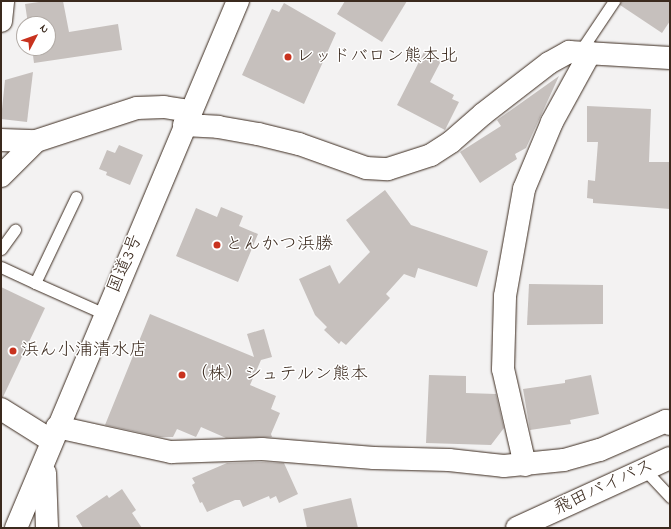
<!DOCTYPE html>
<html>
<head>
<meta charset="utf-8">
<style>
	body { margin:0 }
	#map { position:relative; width:671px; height:529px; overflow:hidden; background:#f3f2f2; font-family:"Indie Flower","Klee One",sans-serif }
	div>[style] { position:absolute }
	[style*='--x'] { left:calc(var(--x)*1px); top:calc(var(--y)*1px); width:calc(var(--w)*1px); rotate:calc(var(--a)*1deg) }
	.building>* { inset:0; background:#c6c0bd }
	.roads { filter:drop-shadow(0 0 1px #3b2a1e) drop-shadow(0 0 1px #3b2a1e) }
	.lane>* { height:11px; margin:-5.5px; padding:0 5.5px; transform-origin:5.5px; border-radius:5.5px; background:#fff }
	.street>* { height:22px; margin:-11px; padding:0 11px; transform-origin:11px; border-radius:11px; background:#fff }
	.highway>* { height:22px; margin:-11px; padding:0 11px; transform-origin:11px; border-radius:11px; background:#fff }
	.dots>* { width:11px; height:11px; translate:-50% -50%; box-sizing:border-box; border:2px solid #fff; border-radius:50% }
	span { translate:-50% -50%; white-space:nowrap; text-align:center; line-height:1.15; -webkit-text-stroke:3px #fff; paint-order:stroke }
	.poi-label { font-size:18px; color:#3b2a1e }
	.left { translate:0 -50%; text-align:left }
	.street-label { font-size:18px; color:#3b2a1e }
	.frame { position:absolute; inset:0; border:2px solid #3b2a1e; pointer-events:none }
	.north { position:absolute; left:16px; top:16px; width:40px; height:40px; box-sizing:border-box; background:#fff; border:1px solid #b1aaa5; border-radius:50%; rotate:49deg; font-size:11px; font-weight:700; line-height:16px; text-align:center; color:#3b2a1e }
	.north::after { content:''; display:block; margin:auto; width:14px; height:18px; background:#c8321e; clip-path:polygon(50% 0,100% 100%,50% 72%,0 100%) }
</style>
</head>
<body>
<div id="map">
	<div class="building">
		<div style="clip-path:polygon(46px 1px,63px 1px,69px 32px,118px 24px,122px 50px,34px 63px,32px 48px,48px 48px,48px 24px,28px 24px,25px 4px)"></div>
		<div style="clip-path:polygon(345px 1px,407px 1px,382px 42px,337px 14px)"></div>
		<div style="clip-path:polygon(621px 1px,670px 1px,670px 21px,662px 33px,620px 5px)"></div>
		<div style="clip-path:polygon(284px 3px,336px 33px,304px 104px,242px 75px,272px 9px,279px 12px)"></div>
		<div style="clip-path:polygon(424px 52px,441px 61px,430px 82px,454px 95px,452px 99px,459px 102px,445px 130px,397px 105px)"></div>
		<div style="clip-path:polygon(33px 72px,27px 122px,1px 119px,5px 80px)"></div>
		<div style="clip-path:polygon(559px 76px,526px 148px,515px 154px,517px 159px,480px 183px,460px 152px,501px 126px,497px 120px)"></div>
		<div style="clip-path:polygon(587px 106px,651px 109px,649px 162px,670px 162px,670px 209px,593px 203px,593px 199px,587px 198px,588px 180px,595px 181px,598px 142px,587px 142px)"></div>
		<div style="clip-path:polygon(119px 145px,143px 155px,130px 185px,106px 175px,107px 172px,99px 169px,107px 150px,115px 153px)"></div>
		<div style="clip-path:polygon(385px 190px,411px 225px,488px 251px,477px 287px,418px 268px,415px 278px,404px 274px,386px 294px,390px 298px,346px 345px,341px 341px,339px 344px,324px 330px,327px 327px,315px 315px,299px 279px,330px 265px,339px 284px,370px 252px,346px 220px)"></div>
		<div style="clip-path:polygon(221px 207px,243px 216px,239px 226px,258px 234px,238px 282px,176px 256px,196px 208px,217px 217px)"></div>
		<div style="clip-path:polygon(529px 284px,603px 285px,603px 324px,527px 325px)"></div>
		<div style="clip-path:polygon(1px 287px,45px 308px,3px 397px,1px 397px)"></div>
		<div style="clip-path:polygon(150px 314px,254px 357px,247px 334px,264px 329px,272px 357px,261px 360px,250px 385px,276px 396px,271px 409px,280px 413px,271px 434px,272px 437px,226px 438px,201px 427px,196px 437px,177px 429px,173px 437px,160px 437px,105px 425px)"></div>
		<div style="clip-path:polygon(429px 375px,466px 376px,466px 393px,496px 394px,504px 428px,491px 445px,426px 443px)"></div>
		<div style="clip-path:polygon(591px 375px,599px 414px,570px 420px,571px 424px,530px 430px,523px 389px,565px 383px,565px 380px)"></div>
		<div style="clip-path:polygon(262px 462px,284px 463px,298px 494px,279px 503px,276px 496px,270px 499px,269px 496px,243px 507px,240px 500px,235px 500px,207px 512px,202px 502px,200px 503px,192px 485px,195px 483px,192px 478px,227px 463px)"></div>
		<div style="clip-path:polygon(122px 489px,136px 510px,132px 513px,142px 528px,83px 528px,76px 516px,107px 495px,109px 498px)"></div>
		<div style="clip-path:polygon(351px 498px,358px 528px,307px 528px,303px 509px)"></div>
	</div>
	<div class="roads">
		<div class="lane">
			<div style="--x:579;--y:53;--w:63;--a:-56.1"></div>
			<div style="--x:76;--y:197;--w:95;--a:115.5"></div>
			<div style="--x:35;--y:283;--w:77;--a:23.9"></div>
			<div style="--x:1;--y:249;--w:24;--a:-54"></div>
			<div style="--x:1;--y:267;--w:38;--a:25"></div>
			<div style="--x:645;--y:470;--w:37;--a:47"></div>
		</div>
		<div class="street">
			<div style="--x:1;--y:21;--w:20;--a:-84"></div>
			<div style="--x:184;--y:125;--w:34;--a:3"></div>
			<div style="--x:218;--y:127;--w:41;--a:9.9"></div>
			<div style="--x:258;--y:134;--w:42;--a:13.7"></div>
			<div style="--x:299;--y:144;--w:71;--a:19.7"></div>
			<div style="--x:366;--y:168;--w:22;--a:3"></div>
			<div style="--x:388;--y:169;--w:45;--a:-18"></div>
			<div style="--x:431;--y:155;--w:24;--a:-33"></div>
			<div style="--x:451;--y:142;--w:43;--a:-41.2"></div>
			<div style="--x:483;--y:114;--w:83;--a:-37.7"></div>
			<div style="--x:549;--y:63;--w:23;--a:-29"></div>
			<div style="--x:569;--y:52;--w:101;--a:3.4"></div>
			<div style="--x:1;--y:140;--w:35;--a:2"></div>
			<div style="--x:36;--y:141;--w:106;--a:-18.1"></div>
			<div style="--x:137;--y:108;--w:27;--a:-2"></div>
			<div style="--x:164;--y:107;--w:26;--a:9"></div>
			<div style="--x:1;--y:176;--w:49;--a:-45"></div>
			<div style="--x:1;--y:409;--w:60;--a:32.1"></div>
			<div style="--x:57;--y:427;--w:117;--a:12.4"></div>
			<div style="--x:171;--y:452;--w:91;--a:-1.9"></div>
			<div style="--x:262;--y:449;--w:112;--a:4.6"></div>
			<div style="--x:374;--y:458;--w:75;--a:1.5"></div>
			<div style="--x:449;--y:460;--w:55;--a:6.2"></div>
			<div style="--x:504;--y:466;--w:60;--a:-5.7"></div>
			<div style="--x:564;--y:460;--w:37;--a:-16"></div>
			<div style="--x:600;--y:450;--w:72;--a:-23.7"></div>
			<div style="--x:666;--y:421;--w:5;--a:37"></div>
			<div style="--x:525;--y:465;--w:98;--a:-102.9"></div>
			<div style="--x:503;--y:369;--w:73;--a:-88.4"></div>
			<div style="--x:505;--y:296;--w:109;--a:-79.9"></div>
			<div style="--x:524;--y:189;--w:73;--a:-67.3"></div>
			<div style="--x:552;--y:122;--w:79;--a:-61.2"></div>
		</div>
		<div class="highway">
			<div style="--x:45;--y:473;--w:55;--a:87.9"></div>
			<div style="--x:16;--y:528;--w:572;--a:-67.16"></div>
			<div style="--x:517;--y:528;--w:168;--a:-24.6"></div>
		</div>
	</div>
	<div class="dots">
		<div style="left:288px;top:57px;background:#c8321e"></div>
		<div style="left:217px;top:245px;background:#c8321e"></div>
		<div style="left:13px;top:351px;background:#c8321e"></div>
		<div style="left:182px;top:375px;background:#c8321e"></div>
	</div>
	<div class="poi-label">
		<span class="left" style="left:296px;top:57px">レッドバロン熊本北</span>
		<span class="left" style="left:225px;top:245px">とんかつ浜勝</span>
		<span class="left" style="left:21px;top:351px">浜ん小浦清水店</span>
		<span class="left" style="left:190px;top:375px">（株）シュテルン熊本</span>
	</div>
	<div class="street-label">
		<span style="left:126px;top:264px;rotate:-67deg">国道3号</span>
		<span style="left:604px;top:488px;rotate:-25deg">飛田バイパス</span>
	</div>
	<div class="frame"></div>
	<div class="north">N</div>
</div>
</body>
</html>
